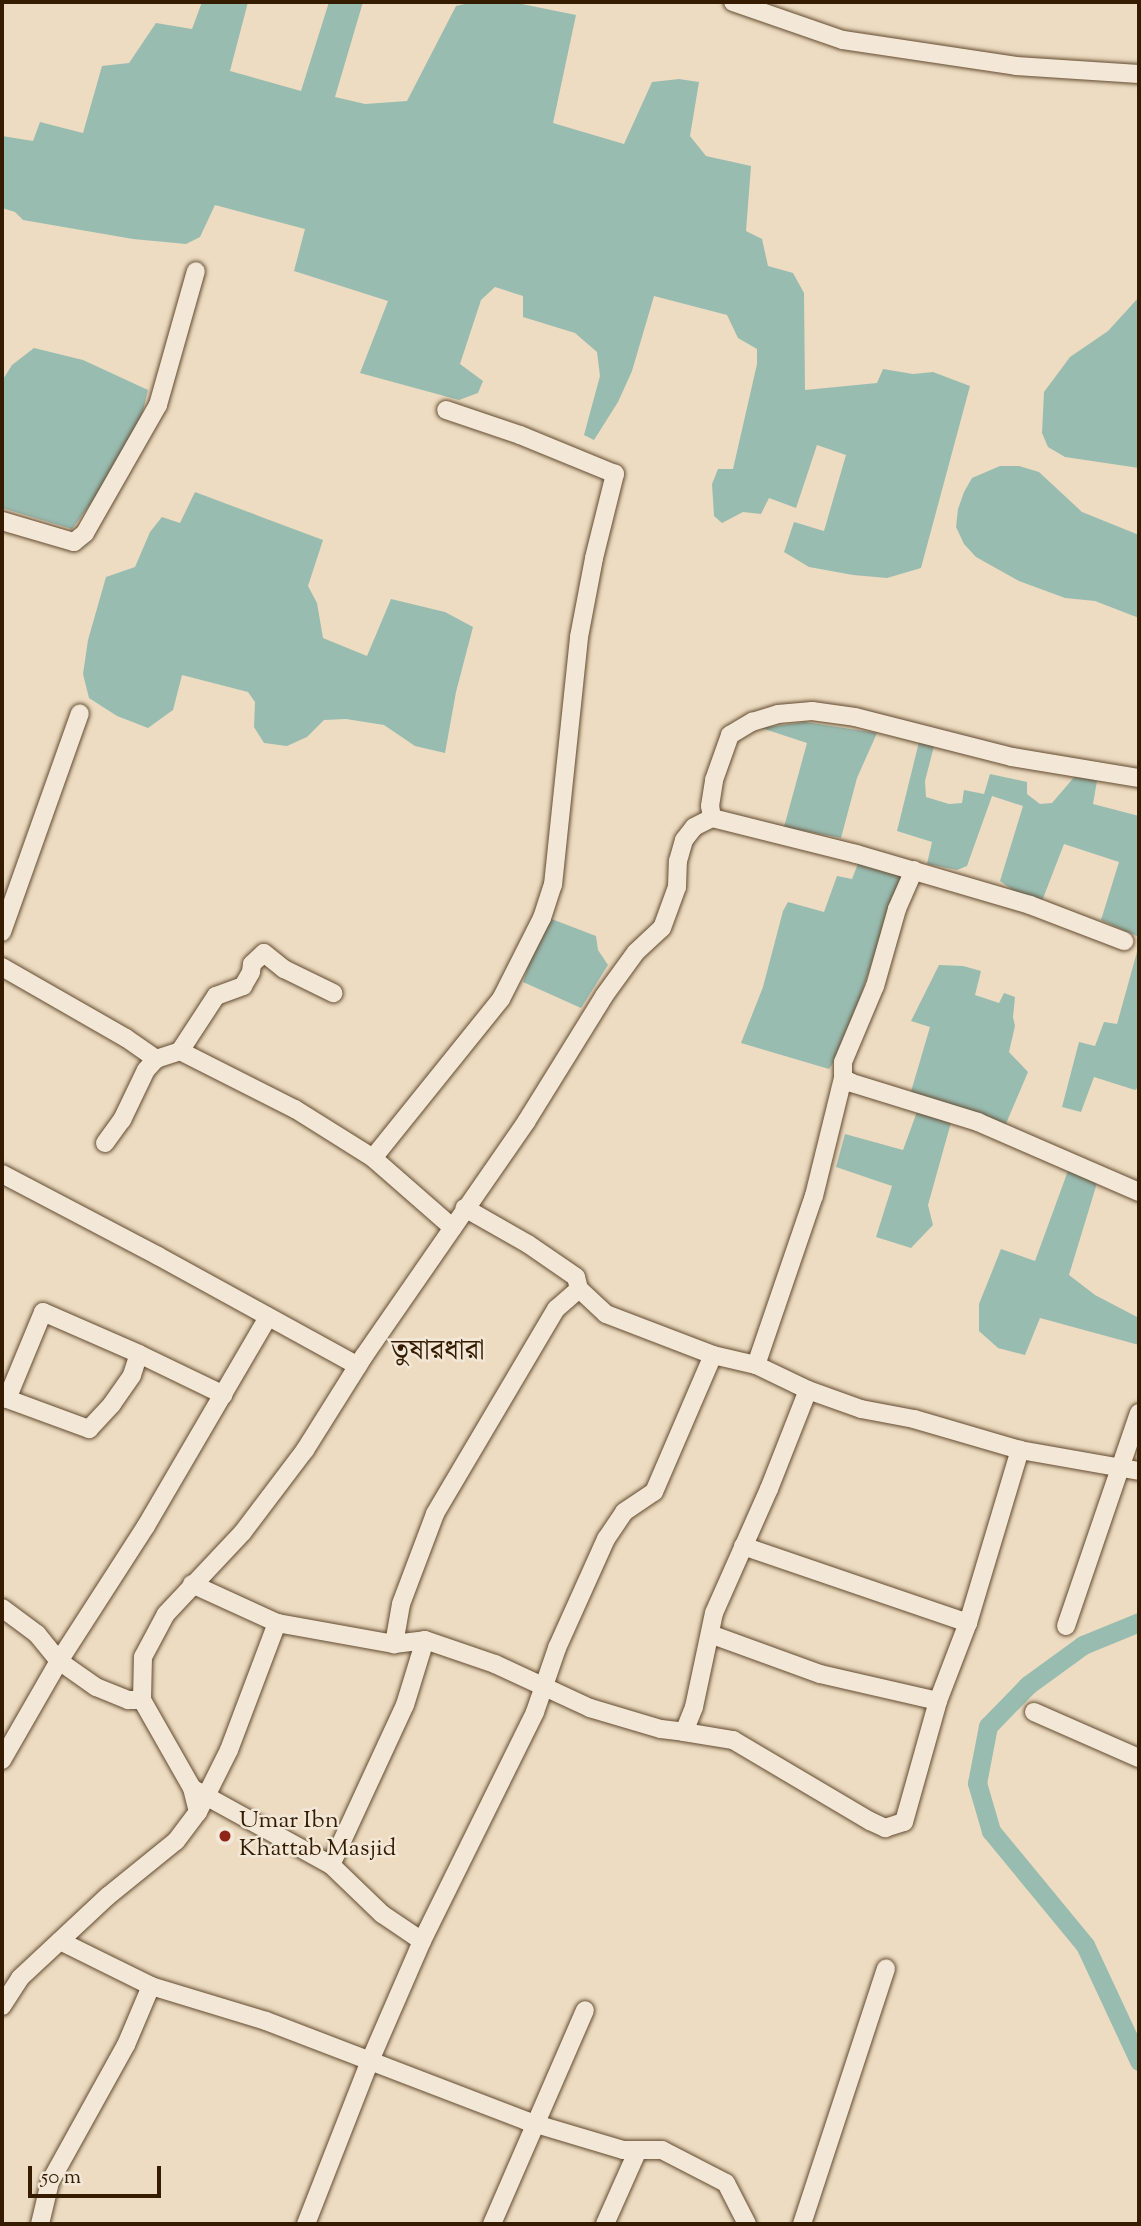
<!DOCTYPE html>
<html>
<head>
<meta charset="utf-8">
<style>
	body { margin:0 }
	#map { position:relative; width:1141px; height:2226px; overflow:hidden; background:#eddcc1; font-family:"Sorts Mill Goudy","Noto Serif Bengali",serif }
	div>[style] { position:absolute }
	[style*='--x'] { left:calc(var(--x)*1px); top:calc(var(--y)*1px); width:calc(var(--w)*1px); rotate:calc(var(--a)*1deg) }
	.water>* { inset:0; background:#99bcb1 }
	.canal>* { height:19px; margin:-9.5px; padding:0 9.5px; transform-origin:9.5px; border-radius:9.5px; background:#99bcb1 }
	.roads { filter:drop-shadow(0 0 2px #634b30) drop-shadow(0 0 2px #634b30) }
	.street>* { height:18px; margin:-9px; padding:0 9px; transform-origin:9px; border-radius:9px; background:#f3e8d7 }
	.dots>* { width:19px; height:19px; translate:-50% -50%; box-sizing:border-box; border:4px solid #f3e8d7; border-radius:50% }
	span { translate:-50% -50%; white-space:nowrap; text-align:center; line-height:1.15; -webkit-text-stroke:5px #f3e8d7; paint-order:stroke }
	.poi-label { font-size:24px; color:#351b00 }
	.left { translate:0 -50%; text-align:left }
	.quarter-label { font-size:28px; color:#351b00 }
	.frame { position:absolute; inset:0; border:4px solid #351b00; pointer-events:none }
	.scale { position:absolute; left:28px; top:2166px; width:133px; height:32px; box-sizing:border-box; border:4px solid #351b00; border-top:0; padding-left:9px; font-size:21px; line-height:24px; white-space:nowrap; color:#351b00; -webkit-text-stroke:5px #f3e8d7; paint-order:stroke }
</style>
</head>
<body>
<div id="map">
	<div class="water">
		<div style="clip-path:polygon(202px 2px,248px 2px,230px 71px,301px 91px,329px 2px,363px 2px,335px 97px,365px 104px,407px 101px,456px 6px,474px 2px,512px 2px,576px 15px,553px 123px,624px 144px,652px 82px,679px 79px,699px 82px,690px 136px,706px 156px,751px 166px,746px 231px,762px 239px,768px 266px,793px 273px,804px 293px,805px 390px,877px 383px,883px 369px,913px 374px,933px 372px,970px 386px,921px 568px,887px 578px,853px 575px,809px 567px,784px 552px,794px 522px,824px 531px,846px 455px,817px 445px,796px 508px,769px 498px,761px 514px,743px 512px,722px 523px,714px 516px,712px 484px,718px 469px,733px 469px,757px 364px,757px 349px,738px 338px,727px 315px,654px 296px,632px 371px,618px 402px,594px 440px,584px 435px,600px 376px,597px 352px,575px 333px,523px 317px,523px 296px,495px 287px,481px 300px,460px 364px,483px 381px,478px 393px,459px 400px,360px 373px,388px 301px,294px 271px,305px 229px,215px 205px,200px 237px,186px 244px,133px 239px,23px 220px,15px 212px,2px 208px,2px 136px,33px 141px,40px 122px,83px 133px,102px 66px,129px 63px,156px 23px,192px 29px)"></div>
		<div style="clip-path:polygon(1139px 297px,1139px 468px,1065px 457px,1048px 447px,1042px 433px,1044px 392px,1070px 357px,1108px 331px)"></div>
		<div style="clip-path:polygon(34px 348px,83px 360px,148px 390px,142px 415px,105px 484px,72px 529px,2px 508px,2px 381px,12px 365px)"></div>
		<div style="clip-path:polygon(1000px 466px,1019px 466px,1039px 472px,1082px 512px,1139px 535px,1139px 618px,1095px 601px,1065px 598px,1019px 581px,976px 557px,964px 544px,956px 527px,958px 509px,964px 492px,972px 478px)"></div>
		<div style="clip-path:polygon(195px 492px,323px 540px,308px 586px,317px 603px,323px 638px,367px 656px,391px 599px,445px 612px,473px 627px,456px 692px,445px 753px,415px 746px,384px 725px,346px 719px,324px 720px,307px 737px,287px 746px,264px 743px,254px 727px,255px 702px,248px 692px,182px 675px,173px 710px,148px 728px,117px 716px,89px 698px,83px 674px,88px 640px,106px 577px,135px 567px,150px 532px,162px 517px,180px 523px)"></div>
		<div style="clip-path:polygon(805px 722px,877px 733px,857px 778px,841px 838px,784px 827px,807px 743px,761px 728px)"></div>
		<div style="clip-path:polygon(919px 742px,934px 746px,925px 781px,926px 797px,949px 804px,962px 803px,964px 790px,984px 794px,990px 774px,1027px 782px,1027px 794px,1040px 804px,1052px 803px,1076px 775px,1097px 781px,1093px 804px,1139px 816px,1139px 937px,1101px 920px,1119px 862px,1064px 844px,1042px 901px,1017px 893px,1000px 881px,1023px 806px,992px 796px,967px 866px,957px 870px,927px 864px,932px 842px,897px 831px)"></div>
		<div style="clip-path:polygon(859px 861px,904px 874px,890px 908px,844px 1046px,829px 1069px,741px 1043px,763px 987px,783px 911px,788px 902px,824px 912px,837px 876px,852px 879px)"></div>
		<div style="clip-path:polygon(549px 918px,596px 936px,598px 950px,608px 965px,581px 1008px,523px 982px,537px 940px)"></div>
		<div style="clip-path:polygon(1137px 952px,1139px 1087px,1135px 1090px,1094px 1077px,1081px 1112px,1062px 1107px,1079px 1042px,1095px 1046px,1104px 1022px,1117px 1024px)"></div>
		<div style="clip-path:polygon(939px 965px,963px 966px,981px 971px,975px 995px,999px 1003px,1004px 993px,1015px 997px,1013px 1017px,1015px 1026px,1009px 1052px,1028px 1072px,1005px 1126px,910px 1095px,930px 1027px,911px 1021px)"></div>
		<div style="clip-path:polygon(918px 1109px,952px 1119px,928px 1205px,933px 1225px,911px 1248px,876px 1237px,892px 1186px,836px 1167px,845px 1134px,903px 1150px)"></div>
		<div style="clip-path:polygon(1069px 1168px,1097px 1183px,1069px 1275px,1095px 1295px,1139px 1318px,1139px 1345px,1040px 1318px,1025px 1355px,998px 1348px,979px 1331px,979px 1304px,1001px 1249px,1035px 1261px)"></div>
	</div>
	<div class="canal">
		<div style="--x:1139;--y:1622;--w:61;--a:157.7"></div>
		<div style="--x:1083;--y:1645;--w:68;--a:144"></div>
		<div style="--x:1028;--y:1685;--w:57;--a:134.3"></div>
		<div style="--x:988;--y:1726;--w:58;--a:100.9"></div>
		<div style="--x:977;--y:1783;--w:50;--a:73.7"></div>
		<div style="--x:991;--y:1831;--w:148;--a:50.5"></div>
		<div style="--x:1085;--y:1945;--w:128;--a:65"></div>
	</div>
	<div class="roads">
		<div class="street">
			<div style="--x:733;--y:2;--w:116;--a:19.1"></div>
			<div style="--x:843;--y:40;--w:175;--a:8.5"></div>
			<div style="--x:1016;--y:66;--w:123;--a:3.7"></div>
			<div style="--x:2;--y:521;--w:75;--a:16.3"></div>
			<div style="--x:74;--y:542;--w:14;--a:-39"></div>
			<div style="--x:85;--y:533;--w:147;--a:-60.3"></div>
			<div style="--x:158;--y:405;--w:139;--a:-74.2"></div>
			<div style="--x:712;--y:818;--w:12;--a:-99"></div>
			<div style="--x:710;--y:806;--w:26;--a:-81"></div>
			<div style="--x:714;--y:780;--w:48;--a:-70.4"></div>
			<div style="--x:730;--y:735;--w:26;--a:-31"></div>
			<div style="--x:752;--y:722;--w:27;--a:-17"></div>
			<div style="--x:778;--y:714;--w:34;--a:-5"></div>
			<div style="--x:812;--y:711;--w:43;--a:7.9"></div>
			<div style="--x:855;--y:717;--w:162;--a:14.3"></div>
			<div style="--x:1012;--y:757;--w:129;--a:9.4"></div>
			<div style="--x:914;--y:870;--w:43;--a:113.6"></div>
			<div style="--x:897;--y:909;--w:80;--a:105.9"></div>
			<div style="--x:875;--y:986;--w:82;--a:112.8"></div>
			<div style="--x:843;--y:1062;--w:16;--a:90"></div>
			<div style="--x:843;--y:1078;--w:10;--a:29"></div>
			<div style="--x:852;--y:1083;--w:132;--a:17.2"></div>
			<div style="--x:978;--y:1122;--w:176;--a:23.5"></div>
			<div style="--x:2;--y:932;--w:232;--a:-70.4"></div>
			<div style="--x:2;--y:967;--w:143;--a:29.8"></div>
			<div style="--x:126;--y:1038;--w:37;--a:35"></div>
			<div style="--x:156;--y:1059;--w:25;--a:-18"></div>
			<div style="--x:180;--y:1051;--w:129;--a:26.8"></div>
			<div style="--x:295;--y:1109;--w:92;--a:32.1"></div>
			<div style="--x:373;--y:1158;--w:106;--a:41.2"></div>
			<div style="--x:180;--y:1051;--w:66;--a:-56.8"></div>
			<div style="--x:216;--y:996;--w:29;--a:-20"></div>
			<div style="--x:243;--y:986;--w:16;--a:-60"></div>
			<div style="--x:251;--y:972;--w:8;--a:-83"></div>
			<div style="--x:252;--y:964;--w:16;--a:-43"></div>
			<div style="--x:264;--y:953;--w:26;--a:39"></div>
			<div style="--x:284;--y:969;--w:55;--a:26.1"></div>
			<div style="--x:105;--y:1143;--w:29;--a:-54"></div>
			<div style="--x:122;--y:1120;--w:55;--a:-64.4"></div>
			<div style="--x:146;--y:1070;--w:15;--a:-48"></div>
			<div style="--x:373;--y:1158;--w:204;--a:-51.2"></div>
			<div style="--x:501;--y:999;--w:91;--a:-63.2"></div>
			<div style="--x:542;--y:918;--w:35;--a:-72"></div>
			<div style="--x:553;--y:885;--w:249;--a:-84"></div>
			<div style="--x:579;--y:637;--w:80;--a:-79.2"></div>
			<div style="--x:594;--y:558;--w:87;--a:-76"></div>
			<div style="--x:615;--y:474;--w:103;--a:-157.7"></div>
			<div style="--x:520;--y:435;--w:78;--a:-161.3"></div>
			<div style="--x:2;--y:1174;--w:176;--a:27.7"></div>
			<div style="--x:158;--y:1256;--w:228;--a:28.8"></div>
			<div style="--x:579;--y:1289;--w:30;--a:139"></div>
			<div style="--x:556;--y:1309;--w:238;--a:120.6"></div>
			<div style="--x:435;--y:1514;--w:96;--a:110.7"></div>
			<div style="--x:401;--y:1604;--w:41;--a:99.9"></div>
			<div style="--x:394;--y:1644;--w:31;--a:-7"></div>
			<div style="--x:425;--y:1640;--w:74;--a:18.9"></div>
			<div style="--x:495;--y:1664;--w:105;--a:24.9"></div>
			<div style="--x:590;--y:1708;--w:74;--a:16.5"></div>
			<div style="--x:661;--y:1729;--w:23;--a:7"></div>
			<div style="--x:684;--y:1732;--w:27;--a:-68"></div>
			<div style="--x:694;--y:1707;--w:96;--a:-78"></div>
			<div style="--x:714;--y:1613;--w:136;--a:-66.1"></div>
			<div style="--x:769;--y:1489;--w:106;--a:-68.5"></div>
			<div style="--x:713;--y:1355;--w:44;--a:13.1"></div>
			<div style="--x:756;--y:1365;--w:58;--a:25.7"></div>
			<div style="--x:808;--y:1390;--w:56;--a:19.7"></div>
			<div style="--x:861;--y:1409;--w:54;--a:10.7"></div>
			<div style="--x:914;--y:1419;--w:110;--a:16.3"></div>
			<div style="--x:1020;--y:1450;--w:121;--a:10"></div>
			<div style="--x:756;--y:1365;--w:179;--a:-71.1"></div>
			<div style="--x:814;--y:1196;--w:122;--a:-76.2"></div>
			<div style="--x:2;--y:1397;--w:93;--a:20.2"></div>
			<div style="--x:89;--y:1429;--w:34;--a:-47"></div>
			<div style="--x:112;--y:1404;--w:35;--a:-55"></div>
			<div style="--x:132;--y:1375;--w:22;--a:-72"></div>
			<div style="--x:139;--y:1354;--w:94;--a:25.8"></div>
			<div style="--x:7;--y:1399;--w:94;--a:-67.5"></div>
			<div style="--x:43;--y:1312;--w:105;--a:23.6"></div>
			<div style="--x:743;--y:1546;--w:238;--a:18.9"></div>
			<div style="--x:192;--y:1584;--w:94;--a:24.6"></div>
			<div style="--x:2;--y:1608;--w:44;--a:36.6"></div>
			<div style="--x:37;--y:1634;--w:35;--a:51"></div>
			<div style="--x:59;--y:1661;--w:45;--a:35.1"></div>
			<div style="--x:96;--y:1687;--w:35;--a:22"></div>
			<div style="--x:128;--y:1700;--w:14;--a:0"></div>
			<div style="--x:1066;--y:1626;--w:225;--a:-71.1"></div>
			<div style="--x:710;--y:1634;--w:117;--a:20"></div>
			<div style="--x:820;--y:1674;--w:121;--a:12.9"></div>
			<div style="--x:1034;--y:1712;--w:115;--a:23.7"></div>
			<div style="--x:684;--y:1732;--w:50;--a:9.3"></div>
			<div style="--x:733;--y:1740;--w:159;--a:30.6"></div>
			<div style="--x:870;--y:1821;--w:17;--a:25"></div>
			<div style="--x:885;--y:1828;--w:20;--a:-18"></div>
			<div style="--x:904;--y:1822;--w:126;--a:-74.3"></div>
			<div style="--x:938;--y:1701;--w:84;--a:-69"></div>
			<div style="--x:968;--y:1623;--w:181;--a:-73.3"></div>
			<div style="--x:2;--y:1760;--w:114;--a:-60.1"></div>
			<div style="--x:59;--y:1661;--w:161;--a:-57.2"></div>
			<div style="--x:146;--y:1526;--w:242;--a:-59.7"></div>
			<div style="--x:195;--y:1790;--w:155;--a:28.9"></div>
			<div style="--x:198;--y:1812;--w:69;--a:-63.4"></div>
			<div style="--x:229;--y:1750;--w:136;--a:-69.3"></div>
			<div style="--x:277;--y:1623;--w:119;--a:10.2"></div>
			<div style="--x:60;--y:1941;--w:102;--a:26.3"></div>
			<div style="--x:151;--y:1986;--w:120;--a:16.9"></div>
			<div style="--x:266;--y:2021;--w:279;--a:21"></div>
			<div style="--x:526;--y:2121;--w:101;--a:16.6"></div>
			<div style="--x:623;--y:2150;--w:39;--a:0"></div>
			<div style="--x:662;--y:2150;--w:72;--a:27.3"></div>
			<div style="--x:726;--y:2183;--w:46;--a:62.9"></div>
			<div style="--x:422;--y:1941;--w:48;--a:-146"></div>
			<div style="--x:382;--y:1914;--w:71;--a:-136.1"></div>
			<div style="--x:331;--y:1865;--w:176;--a:-65.2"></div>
			<div style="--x:405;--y:1705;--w:68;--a:-72.9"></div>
			<div style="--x:2;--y:2006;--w:33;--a:-57"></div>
			<div style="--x:20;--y:1978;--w:120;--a:-43"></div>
			<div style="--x:108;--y:1896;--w:87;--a:-39"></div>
			<div style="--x:176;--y:1841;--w:36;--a:-53"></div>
			<div style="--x:198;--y:1812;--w:25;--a:-104"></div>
			<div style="--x:192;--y:1788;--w:101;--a:-119.6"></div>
			<div style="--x:142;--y:1700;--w:43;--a:-88.7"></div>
			<div style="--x:143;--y:1657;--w:49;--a:-61.9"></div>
			<div style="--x:166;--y:1614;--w:112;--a:-46.8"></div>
			<div style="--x:243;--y:1532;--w:103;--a:-52.9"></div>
			<div style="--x:305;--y:1450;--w:111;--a:-57.9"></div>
			<div style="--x:364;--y:1356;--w:285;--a:-55.3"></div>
			<div style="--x:526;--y:1122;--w:148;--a:-58.2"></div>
			<div style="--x:604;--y:996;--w:54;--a:-54"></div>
			<div style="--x:636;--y:952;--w:35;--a:-43"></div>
			<div style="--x:662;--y:928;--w:44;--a:-69.9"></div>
			<div style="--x:677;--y:887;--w:26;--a:-88"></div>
			<div style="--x:678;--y:861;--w:22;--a:-74"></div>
			<div style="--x:684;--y:840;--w:16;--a:-52"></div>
			<div style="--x:694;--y:827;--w:20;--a:-27"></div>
			<div style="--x:712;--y:818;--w:148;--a:14"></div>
			<div style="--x:856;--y:854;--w:181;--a:16.3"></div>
			<div style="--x:1030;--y:905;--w:101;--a:21"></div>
			<div style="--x:40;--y:2224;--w:43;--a:-76.6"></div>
			<div style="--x:50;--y:2182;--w:157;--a:-61"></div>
			<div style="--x:126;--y:2045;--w:64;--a:-67"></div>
			<div style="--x:306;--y:2224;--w:173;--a:-68.6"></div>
			<div style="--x:369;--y:2063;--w:133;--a:-66.5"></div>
			<div style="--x:422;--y:1941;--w:255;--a:-63.7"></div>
			<div style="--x:535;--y:1712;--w:68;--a:-71"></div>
			<div style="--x:557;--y:1648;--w:120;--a:-65.8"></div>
			<div style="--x:606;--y:1539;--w:32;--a:-56"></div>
			<div style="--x:624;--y:1512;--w:36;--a:-34"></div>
			<div style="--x:654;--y:1492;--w:149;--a:-66.7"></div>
			<div style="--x:713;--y:1355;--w:115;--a:-159"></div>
			<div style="--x:606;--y:1314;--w:37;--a:-137"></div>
			<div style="--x:579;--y:1289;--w:12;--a:-104"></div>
			<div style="--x:576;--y:1277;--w:58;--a:-145.5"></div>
			<div style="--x:528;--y:1244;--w:73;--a:-150.3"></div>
			<div style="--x:492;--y:2224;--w:233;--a:-66.5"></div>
			<div style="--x:605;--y:2224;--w:81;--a:-66"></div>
			<div style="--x:802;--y:2224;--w:269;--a:-71.8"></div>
		</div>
	</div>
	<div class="dots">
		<div style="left:225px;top:1836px;background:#8f2418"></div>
	</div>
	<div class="poi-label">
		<span class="left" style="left:239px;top:1836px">Umar Ibn<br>Khattab Masjid</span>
	</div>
	<div class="quarter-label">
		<span style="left:438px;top:1352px">তুষারধারা</span>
	</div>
	<div class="frame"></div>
	<div class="scale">50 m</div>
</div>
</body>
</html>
